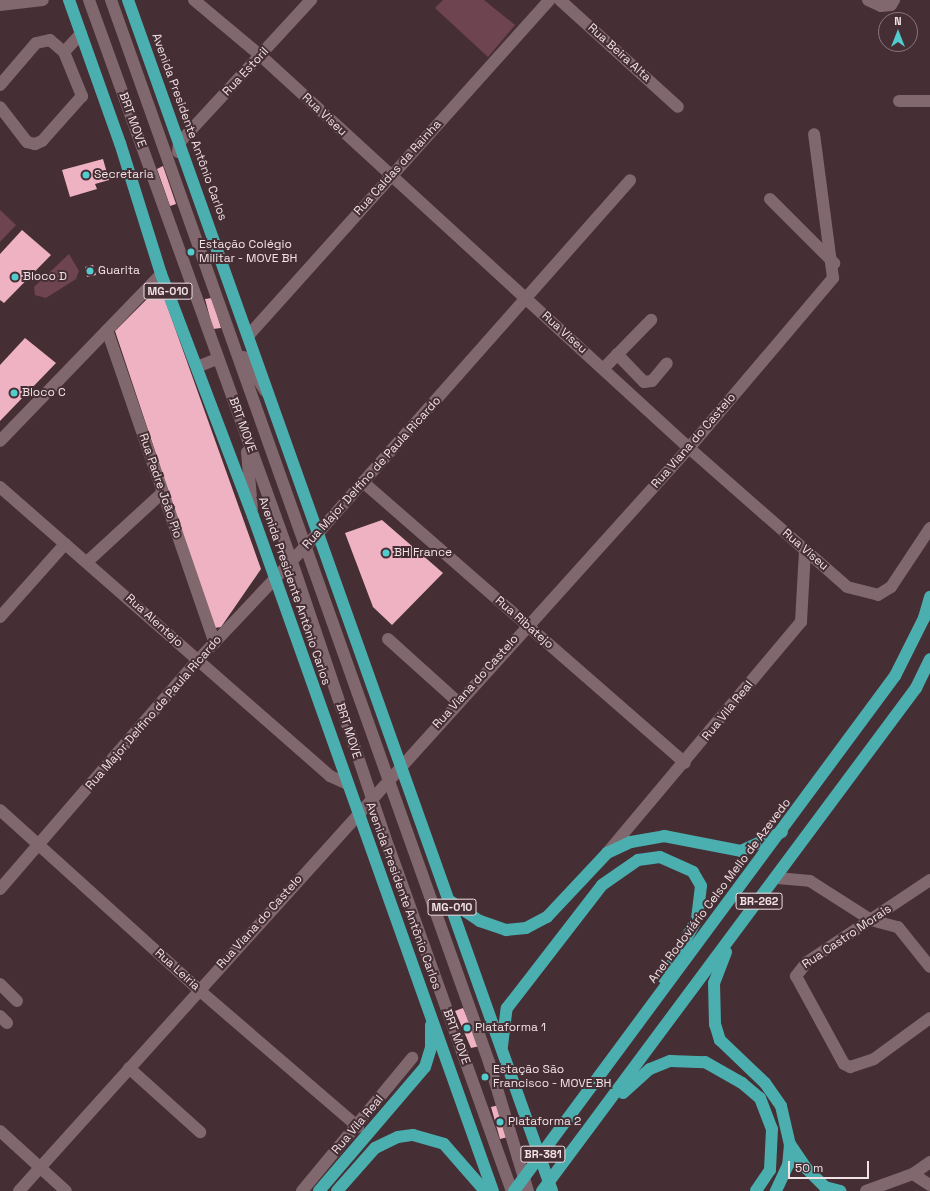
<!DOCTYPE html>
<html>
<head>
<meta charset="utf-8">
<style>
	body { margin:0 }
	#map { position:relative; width:930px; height:1191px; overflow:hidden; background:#452e34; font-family:"Space Grotesk",sans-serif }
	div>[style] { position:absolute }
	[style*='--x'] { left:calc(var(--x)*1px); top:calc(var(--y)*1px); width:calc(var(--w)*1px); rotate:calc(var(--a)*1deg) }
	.green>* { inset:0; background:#6f4451 }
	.building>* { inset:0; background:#efb2c3 }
	.minor>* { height:12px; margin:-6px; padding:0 6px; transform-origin:6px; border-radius:6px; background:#81676e }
	.highway>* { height:12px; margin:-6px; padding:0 6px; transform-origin:6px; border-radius:6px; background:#4baeaf }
	.dots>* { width:11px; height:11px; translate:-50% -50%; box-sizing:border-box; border:2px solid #452e34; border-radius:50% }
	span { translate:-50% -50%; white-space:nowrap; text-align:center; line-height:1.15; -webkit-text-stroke:4px #452e34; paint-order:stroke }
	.shield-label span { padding:1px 3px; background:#452e34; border:1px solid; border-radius:3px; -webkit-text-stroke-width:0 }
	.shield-label { font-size:11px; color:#f1e2e6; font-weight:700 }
	.street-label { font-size:12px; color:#f1e2e6 }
	.poi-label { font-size:12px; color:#f1e2e6 }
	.left { translate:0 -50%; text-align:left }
	.north { position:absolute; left:878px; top:12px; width:40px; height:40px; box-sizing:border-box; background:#452e34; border:1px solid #8a767b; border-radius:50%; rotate:0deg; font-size:11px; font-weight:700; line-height:16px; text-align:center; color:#f1e2e6 }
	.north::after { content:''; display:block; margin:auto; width:14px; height:18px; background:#52cdce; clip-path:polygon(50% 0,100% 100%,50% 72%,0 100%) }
	.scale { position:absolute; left:788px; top:1161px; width:81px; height:18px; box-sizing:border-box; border:2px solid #f1e2e6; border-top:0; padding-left:5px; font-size:12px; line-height:14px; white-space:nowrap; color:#f1e2e6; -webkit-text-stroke:3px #452e34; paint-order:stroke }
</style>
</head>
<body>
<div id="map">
	<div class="green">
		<div style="clip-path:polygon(443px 0,484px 0,515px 25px,488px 57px,435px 8px)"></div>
		<div style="clip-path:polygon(0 210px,16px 225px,0 242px)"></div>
		<div style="clip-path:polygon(69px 254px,79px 271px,76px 279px,46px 298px,35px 295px,34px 287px)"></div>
	</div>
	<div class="building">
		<div style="clip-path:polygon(103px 159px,109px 180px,95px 184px,97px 189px,70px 197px,62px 170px)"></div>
		<div style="clip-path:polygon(163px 166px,176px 204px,170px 206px,157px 169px)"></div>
		<div style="clip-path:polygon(22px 230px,51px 255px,4px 303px,0 300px,0 254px)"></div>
		<div style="clip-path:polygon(93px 265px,96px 275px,87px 277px,85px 267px)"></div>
		<div style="clip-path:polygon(160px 286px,261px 569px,221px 627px,214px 628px,115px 331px)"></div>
		<div style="clip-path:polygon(212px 298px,221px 328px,213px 329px,205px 299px)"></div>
		<div style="clip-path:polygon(25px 338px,56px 363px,0 421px,0 365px)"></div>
		<div style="clip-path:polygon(382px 520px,443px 573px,392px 625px,373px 607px,345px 533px)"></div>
		<div style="clip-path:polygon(463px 1008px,480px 1046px,471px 1048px,455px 1011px)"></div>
		<div style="clip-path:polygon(499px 1105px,508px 1137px,500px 1139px,491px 1107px)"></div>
	</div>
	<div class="minor">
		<div style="--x:89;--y:0;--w:598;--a:70.14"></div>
		<div style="--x:292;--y:562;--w:302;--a:71.3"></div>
		<div style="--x:389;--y:848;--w:364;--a:70.3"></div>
		<div style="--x:111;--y:0;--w:1127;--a:70.41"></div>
		<div style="--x:489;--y:1062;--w:135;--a:73.2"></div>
		<div style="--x:194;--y:0;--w:87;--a:39.9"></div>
		<div style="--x:261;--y:56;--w:580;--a:42.49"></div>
		<div style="--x:689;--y:448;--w:210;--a:41.3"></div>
		<div style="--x:847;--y:587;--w:32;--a:14"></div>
		<div style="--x:878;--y:595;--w:15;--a:-32"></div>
		<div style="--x:891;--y:587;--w:71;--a:-56.5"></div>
		<div style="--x:560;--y:0;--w:159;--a:42.2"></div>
		<div style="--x:868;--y:0;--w:14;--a:25"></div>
		<div style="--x:881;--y:6;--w:10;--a:-6"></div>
		<div style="--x:891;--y:5;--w:6;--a:-59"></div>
		<div style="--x:0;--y:5;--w:43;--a:-6.6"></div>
		<div style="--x:64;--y:52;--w:25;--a:-47"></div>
		<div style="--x:0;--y:85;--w:55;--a:-49.4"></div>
		<div style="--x:36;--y:43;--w:14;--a:-12"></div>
		<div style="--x:50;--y:40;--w:18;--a:41"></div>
		<div style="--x:64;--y:52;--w:48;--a:67.8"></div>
		<div style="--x:82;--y:96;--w:60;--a:131.6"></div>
		<div style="--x:42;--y:141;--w:8;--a:157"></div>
		<div style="--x:35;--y:144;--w:8;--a:-166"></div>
		<div style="--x:27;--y:142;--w:44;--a:-127.6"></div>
		<div style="--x:899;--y:101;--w:31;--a:0"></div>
		<div style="--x:178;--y:152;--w:9;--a:-84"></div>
		<div style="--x:179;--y:143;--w:195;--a:-47.3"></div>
		<div style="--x:770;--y:199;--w:91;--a:45"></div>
		<div style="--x:107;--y:330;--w:331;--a:71"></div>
		<div style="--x:248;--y:336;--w:451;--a:-48.1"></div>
		<div style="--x:617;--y:354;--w:39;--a:46"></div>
		<div style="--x:644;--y:382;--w:8;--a:-7"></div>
		<div style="--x:652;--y:381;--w:23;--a:-50"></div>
		<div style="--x:244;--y:357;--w:40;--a:58"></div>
		<div style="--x:197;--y:367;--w:22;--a:-22"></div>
		<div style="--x:603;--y:369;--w:69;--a:-45.6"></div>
		<div style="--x:0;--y:441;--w:232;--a:-46"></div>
		<div style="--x:247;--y:452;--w:57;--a:85"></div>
		<div style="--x:363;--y:482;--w:427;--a:41.1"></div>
		<div style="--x:0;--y:487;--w:439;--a:41.2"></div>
		<div style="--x:330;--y:776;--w:17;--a:24"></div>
		<div style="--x:88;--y:561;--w:100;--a:-42.6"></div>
		<div style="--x:0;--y:617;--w:98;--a:-48.3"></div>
		<div style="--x:388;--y:639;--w:94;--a:42"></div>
		<div style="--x:0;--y:810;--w:268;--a:42.1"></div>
		<div style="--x:199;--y:990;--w:210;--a:40.7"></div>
		<div style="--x:607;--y:853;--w:302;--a:-50"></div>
		<div style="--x:801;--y:622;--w:72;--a:-86.8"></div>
		<div style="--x:777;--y:878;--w:33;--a:5"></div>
		<div style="--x:810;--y:881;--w:72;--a:32.6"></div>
		<div style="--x:871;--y:920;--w:28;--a:15"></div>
		<div style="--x:898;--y:927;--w:51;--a:51.3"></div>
		<div style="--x:930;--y:880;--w:148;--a:146.3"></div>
		<div style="--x:807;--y:962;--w:18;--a:128"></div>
		<div style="--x:796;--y:976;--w:100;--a:61.4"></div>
		<div style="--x:844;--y:1064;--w:7;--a:27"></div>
		<div style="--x:850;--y:1067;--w:25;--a:-18"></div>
		<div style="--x:874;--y:1059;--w:69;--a:-36.2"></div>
		<div style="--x:0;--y:889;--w:303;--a:-49.2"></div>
		<div style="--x:198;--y:660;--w:175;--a:-46.6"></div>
		<div style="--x:318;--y:533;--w:471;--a:-48.5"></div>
		<div style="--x:0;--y:984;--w:24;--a:45"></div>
		<div style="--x:0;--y:1016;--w:10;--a:45"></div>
		<div style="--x:129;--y:1068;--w:96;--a:42"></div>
		<div style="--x:0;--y:1131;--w:89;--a:42.3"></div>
		<div style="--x:913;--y:1174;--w:20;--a:33"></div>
		<div style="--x:19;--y:1191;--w:1000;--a:-47.96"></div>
		<div style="--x:689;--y:448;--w:223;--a:-49.7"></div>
		<div style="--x:833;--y:278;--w:145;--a:-97.5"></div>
		<div style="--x:302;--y:1191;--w:173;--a:-50.4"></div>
		<div style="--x:866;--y:1191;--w:50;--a:-19.9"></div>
		<div style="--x:913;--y:1174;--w:21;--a:-35"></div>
	</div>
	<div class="highway">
		<div style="--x:69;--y:0;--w:152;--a:70.4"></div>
		<div style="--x:120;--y:143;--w:137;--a:72.6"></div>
		<div style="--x:161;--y:274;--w:259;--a:69.2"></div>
		<div style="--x:253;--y:516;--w:716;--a:70.43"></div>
		<div style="--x:128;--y:0;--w:1264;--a:70.4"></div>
		<div style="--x:450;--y:901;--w:36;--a:34"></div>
		<div style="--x:480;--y:921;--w:28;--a:19"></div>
		<div style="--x:506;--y:930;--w:20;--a:-6"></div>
		<div style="--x:526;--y:928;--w:24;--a:-28"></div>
		<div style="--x:547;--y:917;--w:88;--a:-46.8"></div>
		<div style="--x:607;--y:853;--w:26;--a:-25"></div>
		<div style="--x:631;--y:842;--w:34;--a:-10"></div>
		<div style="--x:664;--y:836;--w:78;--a:11"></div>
		<div style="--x:741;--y:851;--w:45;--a:-24.9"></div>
		<div style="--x:726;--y:952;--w:33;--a:111"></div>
		<div style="--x:714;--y:983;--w:41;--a:88.6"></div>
		<div style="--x:715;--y:1024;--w:17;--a:73"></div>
		<div style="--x:720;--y:1040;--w:62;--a:43.7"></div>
		<div style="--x:765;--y:1083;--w:28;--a:55"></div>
		<div style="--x:781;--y:1106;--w:39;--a:77"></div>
		<div style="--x:790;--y:1144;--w:21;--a:95"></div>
		<div style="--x:788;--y:1165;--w:29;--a:115"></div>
		<div style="--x:502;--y:1046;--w:38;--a:-83"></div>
		<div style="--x:507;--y:1008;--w:155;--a:-52.3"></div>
		<div style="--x:602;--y:885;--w:44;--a:-34.8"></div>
		<div style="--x:638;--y:860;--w:22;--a:-8"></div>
		<div style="--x:660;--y:857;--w:36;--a:24"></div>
		<div style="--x:693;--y:872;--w:16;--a:60"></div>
		<div style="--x:701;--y:886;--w:33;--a:97"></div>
		<div style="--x:697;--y:919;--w:68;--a:119.2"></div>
		<div style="--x:623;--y:1093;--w:36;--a:-42"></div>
		<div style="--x:650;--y:1069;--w:22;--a:-22"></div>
		<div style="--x:670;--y:1061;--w:35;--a:2"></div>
		<div style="--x:705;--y:1062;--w:43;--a:29.6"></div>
		<div style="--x:742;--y:1083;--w:23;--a:40"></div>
		<div style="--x:760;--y:1098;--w:33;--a:69"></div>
		<div style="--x:772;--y:1129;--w:41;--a:92.8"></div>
		<div style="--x:770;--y:1170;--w:25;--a:124"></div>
		<div style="--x:790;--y:1144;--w:29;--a:56"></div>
		<div style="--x:806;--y:1168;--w:27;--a:45"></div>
		<div style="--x:825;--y:1187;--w:16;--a:15"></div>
		<div style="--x:319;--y:1191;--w:163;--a:-49.5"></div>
		<div style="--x:425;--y:1067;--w:21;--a:-73"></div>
		<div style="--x:431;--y:1047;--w:22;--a:-90"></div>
		<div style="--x:337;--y:1191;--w:57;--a:-48.5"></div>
		<div style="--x:375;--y:1148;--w:25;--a:-26"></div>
		<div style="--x:398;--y:1137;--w:15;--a:-8"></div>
		<div style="--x:413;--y:1135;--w:32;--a:16"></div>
		<div style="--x:444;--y:1144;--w:62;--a:48.9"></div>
		<div style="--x:514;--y:1191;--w:641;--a:-53.51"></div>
		<div style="--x:895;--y:676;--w:65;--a:-63.4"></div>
		<div style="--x:924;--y:618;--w:22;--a:-74"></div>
		<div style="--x:542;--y:1191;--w:627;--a:-53.37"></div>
		<div style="--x:916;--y:688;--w:32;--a:-64"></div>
	</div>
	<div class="dots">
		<div style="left:86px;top:175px;background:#52cdce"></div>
		<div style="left:191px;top:252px;background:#52cdce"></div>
		<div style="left:90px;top:271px;background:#52cdce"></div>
		<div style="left:15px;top:277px;background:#52cdce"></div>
		<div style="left:14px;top:393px;background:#52cdce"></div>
		<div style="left:386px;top:553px;background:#52cdce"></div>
		<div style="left:467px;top:1028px;background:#52cdce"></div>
		<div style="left:485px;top:1077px;background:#52cdce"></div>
		<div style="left:500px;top:1122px;background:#52cdce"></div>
	</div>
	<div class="shield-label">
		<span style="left:168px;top:291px">MG-010</span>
		<span style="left:759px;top:901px">BR-262</span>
		<span style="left:452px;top:907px">MG-010</span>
		<span style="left:543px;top:1154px">BR-381</span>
	</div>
	<div class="street-label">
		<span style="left:619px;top:53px;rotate:42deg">Rua Beira Alta</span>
		<span style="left:246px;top:72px;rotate:-47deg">Rua Estoril</span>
		<span style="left:324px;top:115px;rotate:43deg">Rua Viseu</span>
		<span style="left:132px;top:120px;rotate:70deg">BRT MOVE</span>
		<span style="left:189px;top:127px;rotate:70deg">Avenida Presidente Antônio Carlos</span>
		<span style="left:398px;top:168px;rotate:-48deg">Rua Caldas da Rainha</span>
		<span style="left:564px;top:333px;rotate:42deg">Rua Viseu</span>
		<span style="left:242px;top:425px;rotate:70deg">BRT MOVE</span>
		<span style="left:694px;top:441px;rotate:-49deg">Rua Viana do Castelo</span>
		<span style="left:372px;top:473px;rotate:-48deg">Rua Major Delfino de Paula Ricardo</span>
		<span style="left:160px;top:486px;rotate:71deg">Rua Padre João Pio</span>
		<span style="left:805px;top:550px;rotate:41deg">Rua Viseu</span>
		<span style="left:294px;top:591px;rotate:71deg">Avenida Presidente Antônio Carlos</span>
		<span style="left:154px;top:621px;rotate:42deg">Rua Alentejo</span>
		<span style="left:524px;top:623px;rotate:41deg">Rua Ribatejo</span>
		<span style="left:476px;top:682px;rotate:-48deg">Rua Viana do Castelo</span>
		<span style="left:728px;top:711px;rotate:-51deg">Rua Vila Real</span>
		<span style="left:154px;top:713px;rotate:-49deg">Rua Major Delfino de Paula Ricardo</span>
		<span style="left:348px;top:731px;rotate:72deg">BRT MOVE</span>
		<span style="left:720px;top:891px;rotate:-53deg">Anel Rodoviário Celso Mello de Azevedo</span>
		<span style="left:403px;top:896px;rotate:70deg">Avenida Presidente Antônio Carlos</span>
		<span style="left:260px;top:922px;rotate:-48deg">Rua Viana do Castelo</span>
		<span style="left:847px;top:937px;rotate:-34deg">Rua Castro Morais</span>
		<span style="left:177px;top:970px;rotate:42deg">Rua Leiria</span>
		<span style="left:456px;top:1037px;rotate:70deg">BRT MOVE</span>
		<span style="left:358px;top:1125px;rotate:-50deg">Rua Vila Real</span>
	</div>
	<div class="poi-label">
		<span class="left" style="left:94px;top:175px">Secretaria</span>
		<span class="left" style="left:199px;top:252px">Estação Colégio<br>Militar - MOVE BH</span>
		<span class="left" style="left:98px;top:271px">Guarita</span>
		<span class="left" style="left:23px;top:277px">Bloco D</span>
		<span class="left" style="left:22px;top:393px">Bloco C</span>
		<span class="left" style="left:394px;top:553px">BH France</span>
		<span class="left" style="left:475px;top:1028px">Plataforma 1</span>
		<span class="left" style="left:493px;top:1077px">Estação São<br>Francisco - MOVE BH</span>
		<span class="left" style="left:508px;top:1122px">Plataforma 2</span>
	</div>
	<div class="north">N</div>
	<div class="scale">50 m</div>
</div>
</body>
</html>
